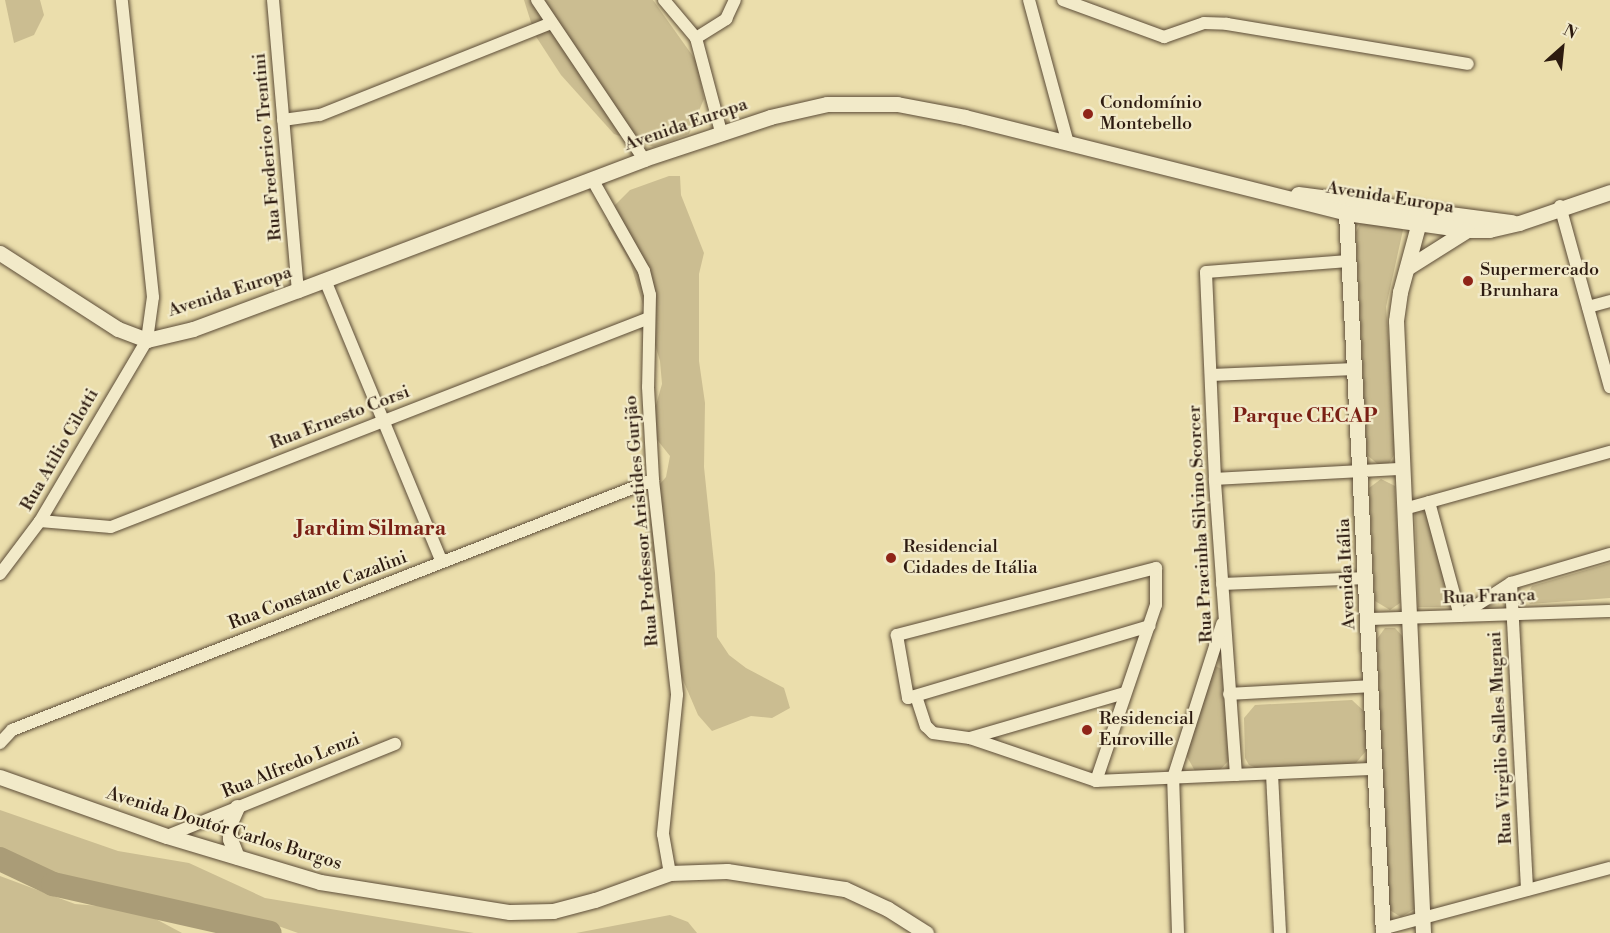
<!DOCTYPE html>
<html>
<head>
<meta charset="utf-8">
<style>
	body { margin:0 }
	#map { position:relative; width:1610px; height:933px; overflow:hidden; background:#ebdeac; font-family:"Libre Bodoni",serif }
	div>[style] { position:absolute }
	[style*='--x'] { left:calc(var(--x)*1px); top:calc(var(--y)*1px); width:calc(var(--w)*1px); rotate:calc(var(--a)*1deg) }
	.green>* { inset:0; background:#cbbd91 }
	.river>* { height:24px; margin:-12px; padding:0 12px; transform-origin:12px; border-radius:12px; background:#aa9c77 }
	.roads { filter:drop-shadow(0 0 2px #5c4c37) drop-shadow(0 0 2px #5c4c37) }
	.minor>* { height:12px; margin:-6px; padding:0 6px; transform-origin:6px; border-radius:6px; background:#f2eac9 }
	.tertiary>* { height:15px; margin:-7.5px; padding:0 7.5px; transform-origin:7.5px; border-radius:7.5px; background:#f2eac9 }
	.dots>* { width:16px; height:16px; translate:-50% -50%; box-sizing:border-box; border:3px solid #f2eac9; border-radius:50% }
	span { translate:-50% -50%; white-space:nowrap; text-align:center; line-height:1.15; -webkit-text-stroke:4.5px #f2eac9; paint-order:stroke }
	.poi-label { font-size:18px; color:#2d1b10 }
	.left { translate:0 -50%; text-align:left }
	.street-label { font-size:18px; color:#2d1b10 }
	.neighbourhood-label { font-size:20px; color:#7a1f14; font-weight:700 }
	.quarter-label { font-size:21px; color:#7a1f14; font-weight:700 }
	.north { position:absolute; left:1532px; top:18px; width:60px; height:60px; -webkit-text-stroke:4px #f2eac9; paint-order:stroke; rotate:27deg; font-size:16px; font-weight:700; line-height:24px; text-align:center; color:#2d1b10 }
	.north::after { content:''; display:block; margin:auto; width:21px; height:27px; background:#2d1b10; clip-path:polygon(50% 0,100% 100%,50% 72%,0 100%) }
</style>
</head>
<body>
<div id="map">
	<div class="green">
		<div style="clip-path:polygon(5px 0,40px 0,44px 15px,34px 35px,14px 43px)"></div>
		<div style="clip-path:polygon(524px 0,653px 0,697px 62px,704px 99px,689px 134px,654px 147px,614px 134px,561px 75px,535px 35px)"></div>
		<div style="clip-path:polygon(669px 176px,680px 176px,681px 195px,704px 253px,699px 274px,699px 361px,705px 403px,704px 467px,715px 573px,717px 637px,729px 655px,746px 668px,784px 688px,790px 708px,772px 718px,751px 716px,712px 731px,698px 715px,665px 638px,663px 617px,650px 577px,645px 534px,652px 493px,666px 477px,670px 456px,643px 422px,656px 405px,662px 384px,660px 361px,630px 262px,608px 225px,615px 205px,630px 190px)"></div>
		<div style="clip-path:polygon(1362px 220px,1397px 224px,1403px 230px,1386px 307px,1397px 450px,1388px 465px,1380px 466px,1367px 455px,1356px 232px)"></div>
		<div style="clip-path:polygon(1381px 479px,1395px 486px,1400px 603px,1390px 610px,1375px 601px,1369px 488px)"></div>
		<div style="clip-path:polygon(1428px 511px,1451px 607px,1418px 607px,1415px 512px)"></div>
		<div style="clip-path:polygon(1610px 563px,1610px 598px,1530px 604px,1525px 599px,1532px 586px)"></div>
		<div style="clip-path:polygon(1385px 628px,1395px 628px,1404px 638px,1416px 908px,1401px 917px,1388px 909px,1377px 639px)"></div>
		<div style="clip-path:polygon(1215px 666px,1222px 669px,1230px 759px,1218px 772px,1195px 771px,1186px 755px,1209px 671px)"></div>
		<div style="clip-path:polygon(1352px 700px,1366px 713px,1366px 751px,1355px 764px,1257px 768px,1249px 765px,1245px 758px,1244px 718px,1255px 705px)"></div>
		<div style="clip-path:polygon(0 810px,118px 851px,189px 863px,265px 898px,474px 933px,298px 933px,267px 922px,82px 886px,0 854px)"></div>
		<div style="clip-path:polygon(0 876px,75px 904px,137px 909px,182px 933px,0 933px)"></div>
		<div style="clip-path:polygon(670px 915px,688px 922px,697px 933px,576px 933px)"></div>
	</div>
	<div class="river">
		<div style="--x:0;--y:859;--w:59;--a:25.3"></div>
		<div style="--x:53;--y:884;--w:222;--a:12.7"></div>
	</div>
	<div class="roads">
		<div class="minor">
			<div style="--x:273;--y:0;--w:291;--a:85.1"></div>
			<div style="--x:537;--y:0;--w:192;--a:56.1"></div>
			<div style="--x:664;--y:0;--w:50;--a:49.9"></div>
			<div style="--x:696;--y:38;--w:97;--a:75.1"></div>
			<div style="--x:1029;--y:0;--w:145;--a:74.8"></div>
			<div style="--x:1063;--y:0;--w:108;--a:20.1"></div>
			<div style="--x:1164;--y:37;--w:42;--a:-19.3"></div>
			<div style="--x:1204;--y:23;--w:23;--a:2"></div>
			<div style="--x:1227;--y:24;--w:244;--a:9.4"></div>
			<div style="--x:696;--y:38;--w:36;--a:-32"></div>
			<div style="--x:726;--y:19;--w:21;--a:-65"></div>
			<div style="--x:283;--y:120;--w:37;--a:-8"></div>
			<div style="--x:320;--y:115;--w:249;--a:-21.7"></div>
			<div style="--x:592;--y:179;--w:106;--a:60.5"></div>
			<div style="--x:644;--y:271;--w:25;--a:76"></div>
			<div style="--x:650;--y:295;--w:92;--a:91.2"></div>
			<div style="--x:648;--y:387;--w:93;--a:86.9"></div>
			<div style="--x:653;--y:480;--w:216;--a:83.6"></div>
			<div style="--x:677;--y:695;--w:140;--a:95.8"></div>
			<div style="--x:663;--y:834;--w:40;--a:80"></div>
			<div style="--x:1560;--y:206;--w:188;--a:74.6"></div>
			<div style="--x:325;--y:280;--w:305;--a:67.5"></div>
			<div style="--x:1588;--y:307;--w:23;--a:-15"></div>
			<div style="--x:1211;--y:375;--w:144;--a:-2.4"></div>
			<div style="--x:1215;--y:479;--w:187;--a:-3.1"></div>
			<div style="--x:1429;--y:502;--w:118;--a:74.8"></div>
			<div style="--x:1460;--y:616;--w:61;--a:-32.9"></div>
			<div style="--x:1511;--y:583;--w:103;--a:-16.3"></div>
			<div style="--x:1404;--y:509;--w:214;--a:-15.5"></div>
			<div style="--x:40;--y:521;--w:71;--a:4.8"></div>
			<div style="--x:111;--y:527;--w:577;--a:-21.23"></div>
			<div style="--x:0;--y:574;--w:66;--a:-53"></div>
			<div style="--x:40;--y:521;--w:210;--a:-59.4"></div>
			<div style="--x:147;--y:340;--w:43;--a:-82.1"></div>
			<div style="--x:153;--y:297;--w:299;--a:-96"></div>
			<div style="--x:1511;--y:583;--w:307;--a:87"></div>
			<div style="--x:1222;--y:584;--w:145;--a:-2.4"></div>
			<div style="--x:1369;--y:619;--w:241;--a:-1.9"></div>
			<div style="--x:1229;--y:694;--w:143;--a:-3.2"></div>
			<div style="--x:916;--y:696;--w:32;--a:72"></div>
			<div style="--x:926;--y:726;--w:10;--a:45"></div>
			<div style="--x:933;--y:733;--w:37;--a:8"></div>
			<div style="--x:970;--y:738;--w:133;--a:18.8"></div>
			<div style="--x:1096;--y:781;--w:280;--a:-2.5"></div>
			<div style="--x:970;--y:738;--w:161;--a:-16.2"></div>
			<div style="--x:0;--y:743;--w:18;--a:-47"></div>
			<div style="--x:12;--y:730;--w:688;--a:-21.31"></div>
			<div style="--x:1272;--y:774;--w:159;--a:87.1"></div>
			<div style="--x:1236;--y:775;--w:297;--a:-94.1"></div>
			<div style="--x:1215;--y:479;--w:207;--a:-92.5"></div>
			<div style="--x:1206;--y:272;--w:143;--a:-4.4"></div>
			<div style="--x:1096;--y:781;--w:186;--a:-71.2"></div>
			<div style="--x:1156;--y:605;--w:37;--a:-90"></div>
			<div style="--x:1156;--y:568;--w:268;--a:165.5"></div>
			<div style="--x:897;--y:635;--w:64;--a:80.1"></div>
			<div style="--x:908;--y:698;--w:252;--a:-16.6"></div>
			<div style="--x:167;--y:836;--w:246;--a:-22"></div>
			<div style="--x:1382;--y:929;--w:236;--a:-15"></div>
			<div style="--x:1178;--y:933;--w:155;--a:-91.8"></div>
			<div style="--x:1173;--y:778;--w:162;--a:-72.3"></div>
		</div>
		<div class="tertiary">
			<div style="--x:1298;--y:194;--w:216;--a:7.5"></div>
			<div style="--x:1380;--y:202;--w:27;--a:174"></div>
			<div style="--x:1353;--y:205;--w:11;--a:131"></div>
			<div style="--x:1346;--y:213;--w:721;--a:87.06"></div>
			<div style="--x:1413;--y:207;--w:16;--a:68"></div>
			<div style="--x:1419;--y:222;--w:73;--a:105.2"></div>
			<div style="--x:1400;--y:292;--w:29;--a:98"></div>
			<div style="--x:1396;--y:321;--w:613;--a:87.47"></div>
			<div style="--x:0;--y:253;--w:140;--a:32.8"></div>
			<div style="--x:118;--y:329;--w:31;--a:21"></div>
			<div style="--x:147;--y:340;--w:47;--a:-13.4"></div>
			<div style="--x:193;--y:329;--w:112;--a:-20.4"></div>
			<div style="--x:298;--y:290;--w:370;--a:-20.7"></div>
			<div style="--x:644;--y:159;--w:133;--a:-18.4"></div>
			<div style="--x:770;--y:117;--w:58;--a:-12.8"></div>
			<div style="--x:827;--y:104;--w:70;--a:0"></div>
			<div style="--x:897;--y:104;--w:69;--a:10.8"></div>
			<div style="--x:965;--y:117;--w:393;--a:14.1"></div>
			<div style="--x:1346;--y:213;--w:122;--a:8"></div>
			<div style="--x:1467;--y:230;--w:22;--a:0"></div>
			<div style="--x:1489;--y:230;--w:31;--a:-13"></div>
			<div style="--x:1519;--y:223;--w:96;--a:-18.8"></div>
			<div style="--x:1407;--y:268;--w:71;--a:-32.3"></div>
			<div style="--x:0;--y:777;--w:177;--a:19.5"></div>
			<div style="--x:167;--y:836;--w:160;--a:16.7"></div>
			<div style="--x:320;--y:882;--w:192;--a:9"></div>
			<div style="--x:510;--y:912;--w:43;--a:-1.3"></div>
			<div style="--x:553;--y:911;--w:43;--a:-14.7"></div>
			<div style="--x:595;--y:900;--w:80;--a:-19.8"></div>
			<div style="--x:670;--y:873;--w:57;--a:-2"></div>
			<div style="--x:727;--y:871;--w:119;--a:8.7"></div>
			<div style="--x:845;--y:889;--w:47;--a:24.9"></div>
			<div style="--x:888;--y:909;--w:45;--a:32.3"></div>
			<div style="--x:237;--y:807;--w:17;--a:114"></div>
			<div style="--x:230;--y:823;--w:16;--a:90"></div>
			<div style="--x:230;--y:839;--w:19;--a:69"></div>
		</div>
	</div>
	<div class="dots">
		<div style="left:1088px;top:114px;background:#8f2418"></div>
		<div style="left:1468px;top:281px;background:#8f2418"></div>
		<div style="left:891px;top:558px;background:#8f2418"></div>
		<div style="left:1087px;top:730px;background:#8f2418"></div>
	</div>
	<div class="poi-label">
		<span class="left" style="left:1100px;top:114px">Condomínio<br>Montebello</span>
		<span class="left" style="left:1480px;top:281px">Supermercado<br>Brunhara</span>
		<span class="left" style="left:903px;top:558px">Residencial<br>Cidades de Itália</span>
		<span class="left" style="left:1099px;top:730px">Residencial<br>Euroville</span>
	</div>
	<div class="street-label">
		<span style="left:686px;top:125px;rotate:-19deg">Avenida Europa</span>
		<span style="left:268px;top:147px;rotate:-95deg">Rua Frederico Trentini</span>
		<span style="left:1390px;top:198px;rotate:9deg">Avenida Europa</span>
		<span style="left:230px;top:292px;rotate:-18deg">Avenida Europa</span>
		<span style="left:340px;top:418px;rotate:-21deg">Rua Ernesto Corsi</span>
		<span style="left:60px;top:450px;rotate:-60deg">Rua Atilio Cilotti</span>
		<span style="left:642px;top:521px;rotate:-95deg">Rua Professor Aristides Gurjão</span>
		<span style="left:1201px;top:524px;rotate:-93deg">Rua Pracinha Silvino Scorcer</span>
		<span style="left:1347px;top:574px;rotate:-93deg">Avenida Itália</span>
		<span style="left:318px;top:591px;rotate:-21deg">Rua Constante Cazalini</span>
		<span style="left:1489px;top:597px;rotate:-2deg">Rua França</span>
		<span style="left:1501px;top:738px;rotate:-93deg">Rua Virgilio Salles Mugnai</span>
		<span style="left:291px;top:766px;rotate:-22deg">Rua Alfredo Lenzi</span>
		<span style="left:224px;top:829px;rotate:17deg">Avenida Doutor Carlos Burgos</span>
	</div>
	<div class="neighbourhood-label">
		<span style="left:1305px;top:416px">Parque CECAP</span>
	</div>
	<div class="quarter-label">
		<span style="left:371px;top:529px">Jardim Silmara</span>
	</div>
	<div class="north">N</div>
</div>
</body>
</html>
